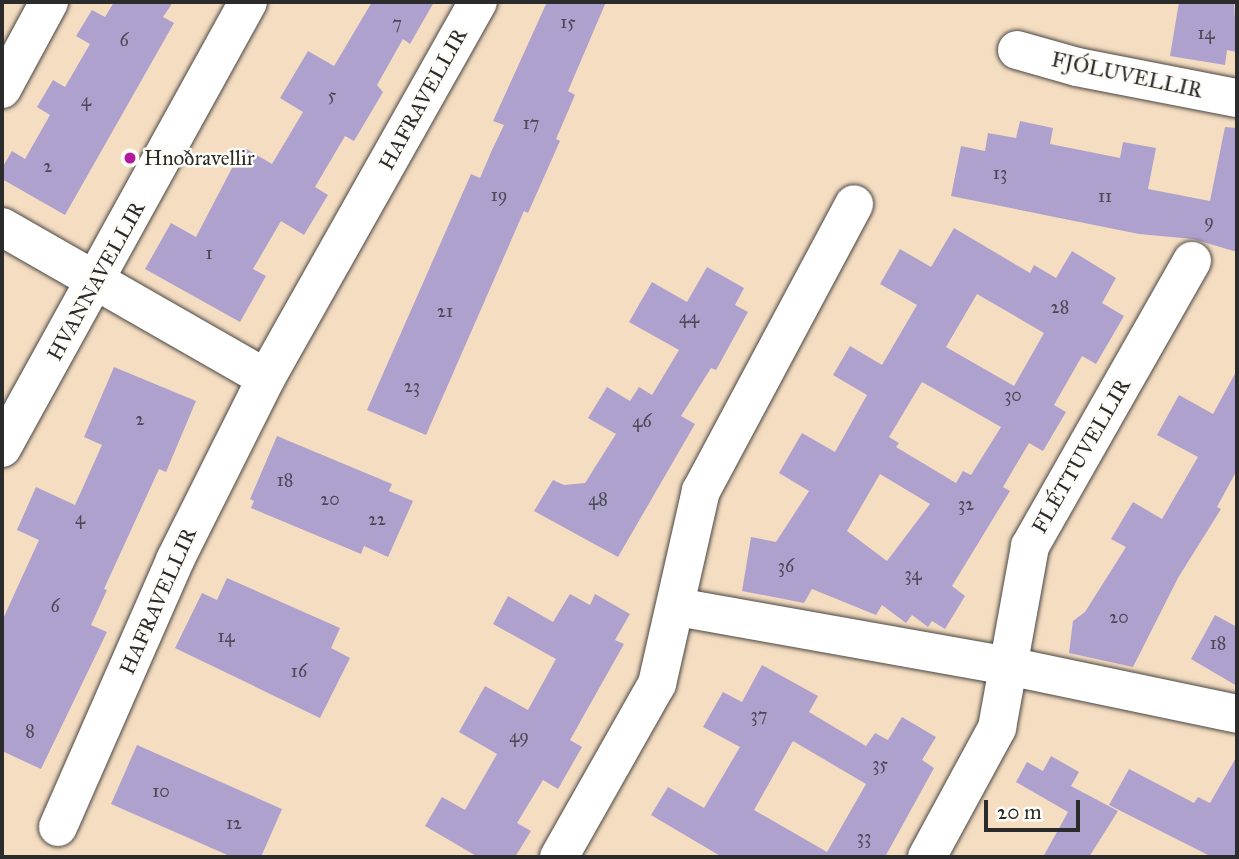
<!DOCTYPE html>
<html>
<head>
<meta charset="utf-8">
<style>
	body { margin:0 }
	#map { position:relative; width:1239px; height:859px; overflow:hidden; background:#f5ddc2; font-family:"IM FELL Great Primer",serif }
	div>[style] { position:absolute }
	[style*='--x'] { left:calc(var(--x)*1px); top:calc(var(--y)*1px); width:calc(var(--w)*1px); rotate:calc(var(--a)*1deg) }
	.building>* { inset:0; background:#afa1cd }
	.roads { filter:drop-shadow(0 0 2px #494642) drop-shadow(0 0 2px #494642) }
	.minor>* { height:38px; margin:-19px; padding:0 19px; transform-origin:19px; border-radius:19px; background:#fff }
	.dots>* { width:19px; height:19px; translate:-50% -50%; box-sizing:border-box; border:4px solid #fdfcf7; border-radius:50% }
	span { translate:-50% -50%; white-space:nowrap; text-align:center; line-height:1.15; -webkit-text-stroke:5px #fdfcf7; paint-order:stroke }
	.number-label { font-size:18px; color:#4c4854 }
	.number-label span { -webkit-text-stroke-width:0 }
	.street-label { font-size:21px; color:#2b2b2b }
	.poi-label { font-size:21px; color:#2b2b2b }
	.left { translate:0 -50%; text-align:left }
	.frame { position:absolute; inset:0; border:4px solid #2b2b2b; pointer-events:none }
	.scale { position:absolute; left:984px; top:800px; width:96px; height:32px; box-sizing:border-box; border:4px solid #2b2b2b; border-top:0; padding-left:9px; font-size:21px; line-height:24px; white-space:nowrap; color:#2b2b2b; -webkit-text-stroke:5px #fdfcf7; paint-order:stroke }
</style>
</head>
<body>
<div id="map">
	<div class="building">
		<div style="clip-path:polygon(114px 2px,173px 2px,163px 17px,174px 23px,65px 215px,2px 179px,2px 168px,12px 151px,25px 159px,50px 115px,37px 107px,53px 80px,65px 87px,90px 44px,76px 36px,92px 10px,105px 17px)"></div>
		<div style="clip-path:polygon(372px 2px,434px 2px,410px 44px,403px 39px,377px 85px,383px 92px,354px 141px,345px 136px,315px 187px,328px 195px,304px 235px,281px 221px,253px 269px,266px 276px,240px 322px,145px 269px,171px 223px,196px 237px,243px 147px,272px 164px,303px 112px,280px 98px,308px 51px,334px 66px)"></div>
		<div style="clip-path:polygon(547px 2px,606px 2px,568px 91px,575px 95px,556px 139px,560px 141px,528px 213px,524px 211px,426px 435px,367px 410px,471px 174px,480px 178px,492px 150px,504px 125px,493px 121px)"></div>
		<div style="clip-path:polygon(1179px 2px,1234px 2px,1237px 52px,1227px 50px,1225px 65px,1170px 56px)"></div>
		<div style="clip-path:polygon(1020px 121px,1053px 128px,1050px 144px,1120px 158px,1123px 142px,1156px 148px,1148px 189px,1210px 201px,1225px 127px,1237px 128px,1237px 252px,1193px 239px,1139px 234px,951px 196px,961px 146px,985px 151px,988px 133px,1016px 138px)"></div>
		<div style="clip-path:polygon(evenodd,954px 228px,1030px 273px,1034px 265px,1056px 278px,1072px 251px,1116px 278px,1102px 303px,1124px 316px,1096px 364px,1082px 356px,1054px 405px,1066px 412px,1043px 451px,1029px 443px,1003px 487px,1010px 491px,952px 586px,965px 596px,945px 629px,932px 621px,928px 627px,912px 615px,906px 623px,882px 605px,876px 615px,812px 589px,804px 603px,742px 591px,751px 537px,776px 542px,809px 491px,779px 473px,802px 433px,835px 452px,867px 395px,833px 375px,850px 346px,882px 365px,917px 305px,880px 284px,900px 249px,931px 267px,954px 228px,977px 294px,1044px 333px,1014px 386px,946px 347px,977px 294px,954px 228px,922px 382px,1001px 427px,971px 475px,963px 471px,956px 483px,896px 447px,899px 443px,889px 437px,922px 382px,954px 228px,880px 474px,930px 504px,887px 561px,847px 531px,880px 474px)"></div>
		<div style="clip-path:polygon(707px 267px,744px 288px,735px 305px,748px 312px,716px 370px,711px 368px,681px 416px,695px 424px,618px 557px,534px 511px,553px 480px,564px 485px,585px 483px,616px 434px,588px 418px,607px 387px,630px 401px,639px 387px,652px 395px,679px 350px,629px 322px,652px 282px,687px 302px)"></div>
		<div style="clip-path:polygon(114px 367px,196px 401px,166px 472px,159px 469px,104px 589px,107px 590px,91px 625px,107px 632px,41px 769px,2px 751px,2px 621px,39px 540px,17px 530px,36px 487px,75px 505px,102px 445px,84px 437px)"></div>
		<div style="clip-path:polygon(1237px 370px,1237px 470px,1217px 507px,1221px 509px,1178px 578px,1133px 667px,1069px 653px,1073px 621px,1085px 612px,1126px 547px,1111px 539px,1133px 502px,1162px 519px,1198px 457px,1157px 435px,1179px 395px,1213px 414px)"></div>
		<div style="clip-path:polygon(277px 436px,392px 484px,389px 491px,413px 501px,388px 557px,364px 546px,361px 554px,251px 508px,254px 501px,250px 499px)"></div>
		<div style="clip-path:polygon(227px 578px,340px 628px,331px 648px,350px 658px,320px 718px,175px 648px,202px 593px,217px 600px)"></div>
		<div style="clip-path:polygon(570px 594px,590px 605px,595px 594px,630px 614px,615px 640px,624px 644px,570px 740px,582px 747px,558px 789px,543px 780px,517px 823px,531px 831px,515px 857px,478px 857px,425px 826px,442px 797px,465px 810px,497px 754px,459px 732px,485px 686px,528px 710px,556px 659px,493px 624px,508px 596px,553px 622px)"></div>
		<div style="clip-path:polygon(1215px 615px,1237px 627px,1237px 686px,1191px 659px)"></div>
		<div style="clip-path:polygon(evenodd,762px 665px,818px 696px,809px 712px,866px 746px,875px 733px,888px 740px,902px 717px,936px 737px,922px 760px,934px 768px,885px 857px,722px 857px,651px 815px,668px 787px,704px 808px,740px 747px,703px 727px,723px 692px,742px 702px,762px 665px,793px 741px,866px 784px,827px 852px,754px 810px,793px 741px)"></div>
		<div style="clip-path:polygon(137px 745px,282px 809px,261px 857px,232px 857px,111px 804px)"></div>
		<div style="clip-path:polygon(1051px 756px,1079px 772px,1071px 786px,1118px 811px,1089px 857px,1043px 857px,1068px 812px,1016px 782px,1027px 762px,1043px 771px)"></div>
		<div style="clip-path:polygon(1237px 756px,1237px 857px,1212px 857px,1109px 805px,1129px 769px,1194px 803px,1198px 797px,1210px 803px)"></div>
	</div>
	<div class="roads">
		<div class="minor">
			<div style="--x:1017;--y:50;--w:62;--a:15.8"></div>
			<div style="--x:1077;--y:67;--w:163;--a:11"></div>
			<div style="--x:2;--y:89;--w:99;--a:-61.6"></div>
			<div style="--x:2;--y:227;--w:304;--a:29.8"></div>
			<div style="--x:2;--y:448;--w:509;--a:-61.12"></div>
			<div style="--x:677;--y:607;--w:336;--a:10.1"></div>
			<div style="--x:1008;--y:666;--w:234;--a:11.8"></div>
			<div style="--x:58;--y:827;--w:292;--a:-66.3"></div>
			<div style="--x:175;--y:560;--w:203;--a:-63.4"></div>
			<div style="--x:266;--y:378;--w:432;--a:-60.6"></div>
			<div style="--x:559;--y:857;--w:199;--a:-60.5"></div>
			<div style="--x:657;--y:684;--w:198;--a:-77.2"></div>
			<div style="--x:701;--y:491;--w:325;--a:-61.9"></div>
			<div style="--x:927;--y:857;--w:147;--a:-61.5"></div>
			<div style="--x:997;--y:728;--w:185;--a:-79.7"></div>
			<div style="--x:1030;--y:546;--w:328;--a:-60.4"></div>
		</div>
	</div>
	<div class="dots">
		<div style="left:130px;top:158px;background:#b5179e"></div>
	</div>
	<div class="number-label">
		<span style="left:568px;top:22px">15</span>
		<span style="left:397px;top:23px">7</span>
		<span style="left:1206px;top:33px">14</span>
		<span style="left:124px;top:40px">6</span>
		<span style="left:332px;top:95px">5</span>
		<span style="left:86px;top:100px">4</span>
		<span style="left:531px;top:123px">17</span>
		<span style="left:48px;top:166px">2</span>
		<span style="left:1000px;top:173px">13</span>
		<span style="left:499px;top:195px">19</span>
		<span style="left:1105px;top:196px">11</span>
		<span style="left:1209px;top:221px">9</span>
		<span style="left:209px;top:253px">1</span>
		<span style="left:1060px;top:307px">28</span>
		<span style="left:445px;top:311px">21</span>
		<span style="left:689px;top:317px">44</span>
		<span style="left:412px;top:386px">23</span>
		<span style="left:1013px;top:395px">30</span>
		<span style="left:140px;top:419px">2</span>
		<span style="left:642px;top:421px">46</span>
		<span style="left:285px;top:480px">18</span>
		<span style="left:330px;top:499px">20</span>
		<span style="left:598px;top:499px">48</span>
		<span style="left:966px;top:504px">32</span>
		<span style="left:80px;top:518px">4</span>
		<span style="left:377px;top:519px">22</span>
		<span style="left:786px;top:566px">36</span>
		<span style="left:913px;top:574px">34</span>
		<span style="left:55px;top:606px">6</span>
		<span style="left:1119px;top:617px">20</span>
		<span style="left:226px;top:636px">14</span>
		<span style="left:1218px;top:643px">18</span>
		<span style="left:299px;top:671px">16</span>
		<span style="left:759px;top:715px">37</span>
		<span style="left:30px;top:731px">8</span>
		<span style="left:519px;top:736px">49</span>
		<span style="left:880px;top:764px">35</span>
		<span style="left:161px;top:791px">10</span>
		<span style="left:234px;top:823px">12</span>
		<span style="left:864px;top:837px">33</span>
	</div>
	<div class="street-label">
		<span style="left:1127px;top:75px;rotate:12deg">FJÓLUVELLIR</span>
		<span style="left:423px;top:99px;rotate:-61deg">HAFRAVELLIR</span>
		<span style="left:96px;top:281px;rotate:-61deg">HVANNAVELLIR</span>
		<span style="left:1081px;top:456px;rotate:-60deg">FLÉTTUVELLIR</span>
		<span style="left:158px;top:601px;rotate:-66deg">HAFRAVELLIR</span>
	</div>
	<div class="poi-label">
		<span class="left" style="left:144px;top:158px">Hnoðravellir</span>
	</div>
	<div class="frame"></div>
	<div class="scale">20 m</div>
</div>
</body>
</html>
